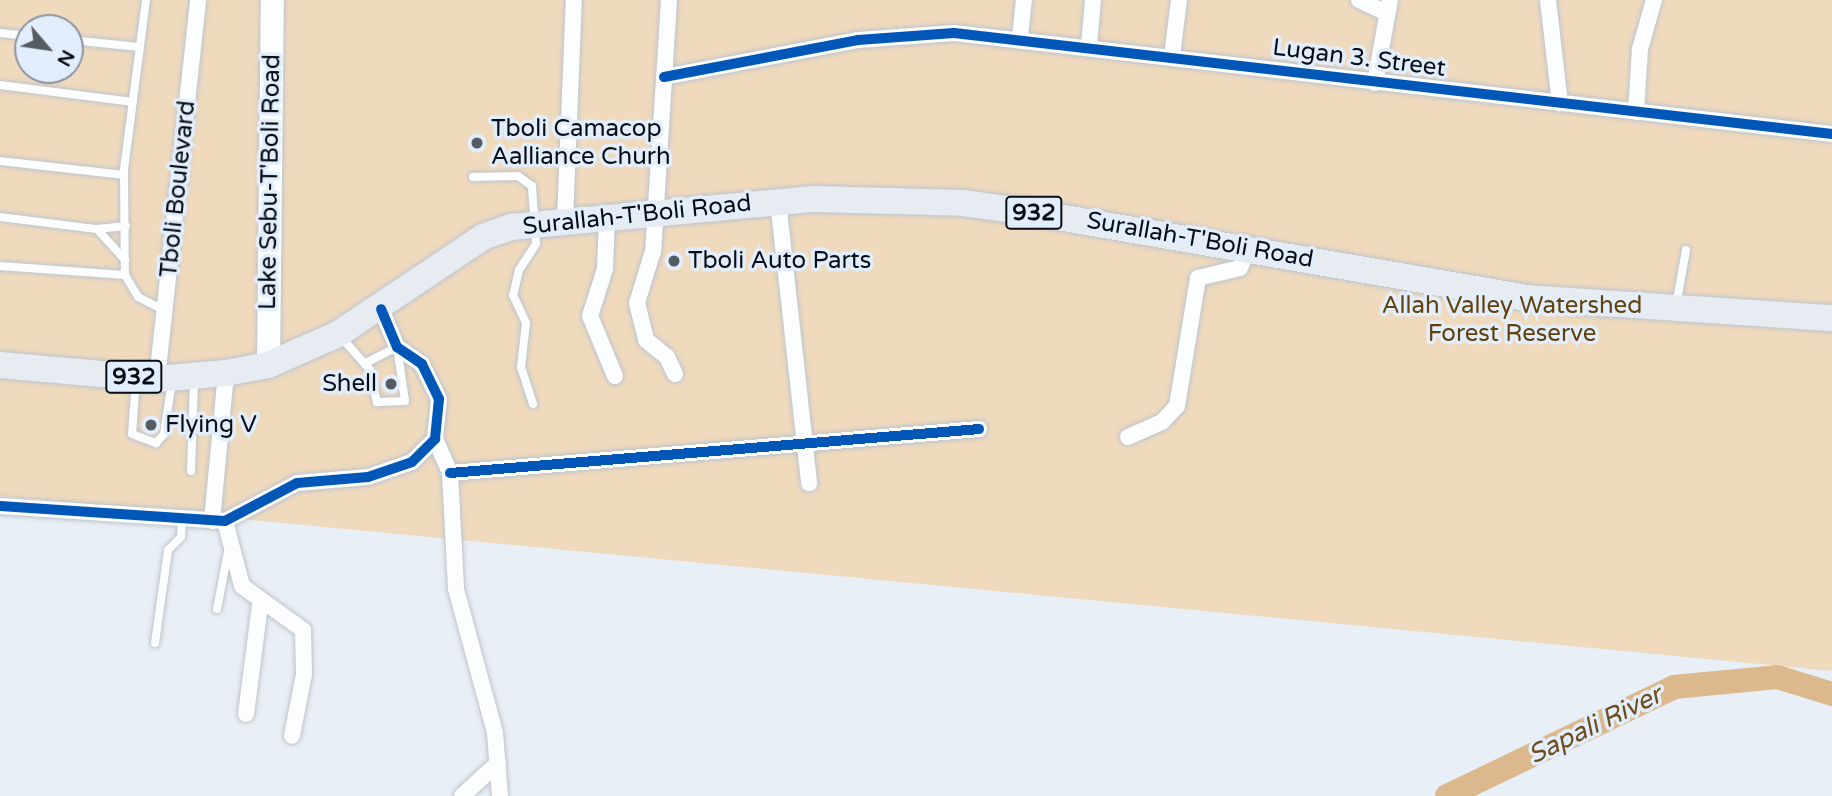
<!DOCTYPE html>
<html>
<head>
<meta charset="utf-8">
<style>
	body { margin:0 }
	#map { position:relative; width:1832px; height:796px; overflow:hidden; background:#e9eff6; font-family:"Varela Round",sans-serif }
	div>[style] { position:absolute }
	[style*='--x'] { left:calc(var(--x)*1px); top:calc(var(--y)*1px); width:calc(var(--w)*1px); rotate:calc(var(--a)*1deg) }
	.green>* { inset:0; background:#f0dabe }
	.river>* { height:24px; margin:-12px; padding:0 12px; transform-origin:12px; border-radius:12px; background:#dbb98d }
	.roads { filter:drop-shadow(0 0 2px #bec4cb) drop-shadow(0 0 2px #bec4cb) }
	.service>* { height:8px; margin:-4px; padding:0 4px; transform-origin:4px; border-radius:4px; background:#fcfdfe }
	.minor>* { height:16px; margin:-8px; padding:0 8px; transform-origin:8px; border-radius:8px; background:#fcfdfe }
	.secondary>* { height:23px; margin:-11.5px; padding:0 11.5px; transform-origin:11.5px; border-radius:11.5px; background:#fcfdfe }
	.primary>* { height:26px; margin:-13px; padding:0 13px; transform-origin:13px; border-radius:13px; background:#e7ecf3 }
	.cycleway>* { height:10px; margin:-5px; padding:0 5px; transform-origin:5px; border-radius:5px; background:#0057b8 }
	.dots>* { width:19px; height:19px; translate:-50% -50%; box-sizing:border-box; border:4px solid #e3eefc; border-radius:50% }
	span { translate:-50% -50%; white-space:nowrap; text-align:center; line-height:1.15; -webkit-text-stroke:7px #e3eefc; paint-order:stroke }
	.shield-label span { padding:2px 5px; background:#e3eefc; border:2px solid; border-radius:5px; -webkit-text-stroke-width:0 }
	.shield-label { font-size:23px; color:#070d14; font-weight:700 }
	.street-label { font-size:24px; color:#070d14 }
	.poi-label { font-size:24px; color:#070d14 }
	.left { translate:0 -50%; text-align:left }
	.right { translate:-100% -50%; text-align:right }
	.park-label { font-size:24px; color:#63410b }
	.water-label { font-size:26px; color:#6f4c1b; font-style:italic }
	.north { position:absolute; left:14px; top:14px; width:70px; height:70px; box-sizing:border-box; background:#e3eefc; border:2px solid #8b949f; border-radius:50%; rotate:119deg; font-size:19px; font-weight:700; line-height:28px; text-align:center; color:#070d14 }
	.north::after { content:''; display:block; margin:auto; width:24px; height:32px; background:#565c63; clip-path:polygon(50% 0,100% 100%,50% 72%,0 100%) }
</style>
</head>
<body>
<div id="map">
	<div class="green">
		<div style="clip-path:polygon(evenodd,0 0,1832px 0,1832px 671px,0 496px,0 0,28px 28px,70px 28px,70px 70px,28px 70px,28px 28px)"></div>
	</div>
	<div class="river">
		<div style="--x:1447;--y:796;--w:252;--a:-25.6"></div>
		<div style="--x:1674;--y:687;--w:103;--a:-5.5"></div>
		<div style="--x:1777;--y:677;--w:58;--a:17.2"></div>
	</div>
	<div class="roads">
		<div class="service">
			<div style="--x:146;--y:0;--w:171;--a:97.4"></div>
			<div style="--x:124;--y:170;--w:105;--a:89.5"></div>
			<div style="--x:125;--y:275;--w:26;--a:59"></div>
			<div style="--x:138;--y:297;--w:30;--a:27"></div>
			<div style="--x:0;--y:33;--w:28;--a:6"></div>
			<div style="--x:70;--y:40;--w:70;--a:5.7"></div>
			<div style="--x:0;--y:85;--w:134;--a:7.3"></div>
			<div style="--x:0;--y:161;--w:125;--a:6.4"></div>
			<div style="--x:473;--y:177;--w:45;--a:-1.3"></div>
			<div style="--x:518;--y:176;--w:17;--a:36"></div>
			<div style="--x:532;--y:186;--w:58;--a:86.1"></div>
			<div style="--x:536;--y:244;--w:31;--a:123"></div>
			<div style="--x:519;--y:270;--w:26;--a:103"></div>
			<div style="--x:513;--y:295;--w:31;--a:65"></div>
			<div style="--x:526;--y:323;--w:44;--a:96.5"></div>
			<div style="--x:521;--y:367;--w:39;--a:72"></div>
			<div style="--x:0;--y:217;--w:98;--a:7.1"></div>
			<div style="--x:97;--y:229;--w:29;--a:-6"></div>
			<div style="--x:97;--y:229;--w:42;--a:47.9"></div>
			<div style="--x:0;--y:266;--w:125;--a:4.1"></div>
			<div style="--x:1676;--y:306;--w:57;--a:-79.9"></div>
			<div style="--x:342;--y:338;--w:43;--a:48.8"></div>
			<div style="--x:370;--y:370;--w:33;--a:78"></div>
			<div style="--x:377;--y:402;--w:28;--a:-2"></div>
			<div style="--x:405;--y:401;--w:55;--a:-98.4"></div>
			<div style="--x:397;--y:347;--w:35;--a:153"></div>
			<div style="--x:136;--y:380;--w:54;--a:94.2"></div>
			<div style="--x:132;--y:434;--w:26;--a:21"></div>
			<div style="--x:156;--y:443;--w:12;--a:-48"></div>
			<div style="--x:164;--y:434;--w:54;--a:-81.4"></div>
			<div style="--x:191;--y:471;--w:91;--a:-88.1"></div>
			<div style="--x:217;--y:609;--w:58;--a:-79.1"></div>
			<div style="--x:155;--y:643;--w:94;--a:-82"></div>
			<div style="--x:168;--y:550;--w:18;--a:-45"></div>
			<div style="--x:181;--y:537;--w:18;--a:-87"></div>
		</div>
		<div class="minor">
			<div style="--x:669;--y:0;--w:252;--a:93.6"></div>
			<div style="--x:653;--y:251;--w:54;--a:107.1"></div>
			<div style="--x:637;--y:303;--w:38;--a:76"></div>
			<div style="--x:646;--y:340;--w:27;--a:39"></div>
			<div style="--x:667;--y:357;--w:19;--a:65"></div>
			<div style="--x:1359;--y:0;--w:29;--a:25"></div>
			<div style="--x:1548;--y:0;--w:104;--a:83.4"></div>
			<div style="--x:1020;--y:37;--w:37;--a:-84"></div>
			<div style="--x:1089;--y:45;--w:45;--a:-84.9"></div>
			<div style="--x:1172;--y:56;--w:56;--a:-82.9"></div>
			<div style="--x:664;--y:77;--w:197;--a:-10.8"></div>
			<div style="--x:858;--y:40;--w:96;--a:-4.2"></div>
			<div style="--x:954;--y:33;--w:884;--a:6.56"></div>
			<div style="--x:1375;--y:83;--w:84;--a:-79.8"></div>
			<div style="--x:1636;--y:112;--w:63;--a:-86.4"></div>
			<div style="--x:1640;--y:49;--w:51;--a:-74.1"></div>
			<div style="--x:778;--y:201;--w:284;--a:83.7"></div>
			<div style="--x:607;--y:215;--w:54;--a:92.1"></div>
			<div style="--x:605;--y:269;--w:49;--a:107.7"></div>
			<div style="--x:590;--y:316;--w:65;--a:67.4"></div>
			<div style="--x:565;--y:220;--w:220;--a:-87.7"></div>
			<div style="--x:157;--y:379;--w:381;--a:-83.8"></div>
			<div style="--x:1128;--y:437;--w:37;--a:-24"></div>
			<div style="--x:1162;--y:422;--w:22;--a:-47"></div>
			<div style="--x:1177;--y:406;--w:130;--a:-80.7"></div>
			<div style="--x:1198;--y:278;--w:43;--a:-13.4"></div>
			<div style="--x:1240;--y:268;--w:22;--a:-68"></div>
			<div style="--x:435;--y:439;--w:37;--a:66"></div>
			<div style="--x:450;--y:473;--w:116;--a:87"></div>
			<div style="--x:456;--y:589;--w:149;--a:74.8"></div>
			<div style="--x:495;--y:733;--w:63;--a:85.5"></div>
			<div style="--x:450;--y:473;--w:531;--a:-4.75"></div>
			<div style="--x:0;--y:506;--w:225;--a:3.8"></div>
			<div style="--x:225;--y:521;--w:81;--a:-27.8"></div>
			<div style="--x:297;--y:483;--w:71;--a:-4.8"></div>
			<div style="--x:368;--y:477;--w:46;--a:-18.8"></div>
			<div style="--x:412;--y:462;--w:33;--a:-45"></div>
			<div style="--x:435;--y:439;--w:40;--a:-84.3"></div>
			<div style="--x:439;--y:399;--w:39;--a:-116"></div>
			<div style="--x:422;--y:364;--w:30;--a:-146"></div>
			<div style="--x:397;--y:347;--w:41;--a:-112.8"></div>
			<div style="--x:212;--y:521;--w:149;--a:-84.6"></div>
			<div style="--x:225;--y:521;--w:67;--a:75.3"></div>
			<div style="--x:242;--y:586;--w:75;--a:35.8"></div>
			<div style="--x:303;--y:630;--w:44;--a:88.7"></div>
			<div style="--x:304;--y:674;--w:63;--a:101"></div>
			<div style="--x:246;--y:714;--w:111;--a:-82.7"></div>
			<div style="--x:462;--y:796;--w:49;--a:-42.5"></div>
		</div>
		<div class="secondary">
			<div style="--x:268;--y:365;--w:365;--a:-89.4"></div>
		</div>
		<div class="primary">
			<div style="--x:0;--y:365;--w:158;--a:5.1"></div>
			<div style="--x:157;--y:379;--w:69;--a:-5"></div>
			<div style="--x:226;--y:373;--w:43;--a:-10.8"></div>
			<div style="--x:268;--y:365;--w:77;--a:-23.9"></div>
			<div style="--x:338;--y:334;--w:174;--a:-33.8"></div>
			<div style="--x:483;--y:237;--w:30;--a:-20"></div>
			<div style="--x:511;--y:227;--w:305;--a:-5.3"></div>
			<div style="--x:815;--y:199;--w:148;--a:1.5"></div>
			<div style="--x:963;--y:203;--w:73;--a:7.9"></div>
			<div style="--x:1035;--y:213;--w:499;--a:9.8"></div>
			<div style="--x:1527;--y:298;--w:306;--a:3.8"></div>
		</div>
	</div>
	<div class="cycleway">
		<div style="--x:664;--y:77;--w:197;--a:-10.8"></div>
		<div style="--x:858;--y:40;--w:96;--a:-4.2"></div>
		<div style="--x:954;--y:33;--w:884;--a:6.56"></div>
		<div style="--x:450;--y:473;--w:531;--a:-4.75"></div>
		<div style="--x:0;--y:506;--w:225;--a:3.8"></div>
		<div style="--x:225;--y:521;--w:81;--a:-27.8"></div>
		<div style="--x:297;--y:483;--w:71;--a:-4.8"></div>
		<div style="--x:368;--y:477;--w:46;--a:-18.8"></div>
		<div style="--x:412;--y:462;--w:33;--a:-45"></div>
		<div style="--x:435;--y:439;--w:40;--a:-84.3"></div>
		<div style="--x:439;--y:399;--w:39;--a:-116"></div>
		<div style="--x:422;--y:364;--w:30;--a:-146"></div>
		<div style="--x:397;--y:347;--w:41;--a:-112.8"></div>
	</div>
	<div class="dots">
		<div style="left:477px;top:143px;background:#565c63"></div>
		<div style="left:674px;top:261px;background:#565c63"></div>
		<div style="left:391px;top:384px;background:#565c63"></div>
		<div style="left:151px;top:425px;background:#565c63"></div>
	</div>
	<div class="shield-label">
		<span style="left:1034px;top:213px">932</span>
		<span style="left:134px;top:377px">932</span>
	</div>
	<div class="street-label">
		<span style="left:1359px;top:58px;rotate:7deg">Lugan 3. Street</span>
		<span style="left:270px;top:182px;rotate:-89deg">Lake Sebu-T'Boli Road</span>
		<span style="left:178px;top:189px;rotate:-84deg">Tboli Boulevard</span>
		<span style="left:637px;top:215px;rotate:-6deg">Surallah-T'Boli Road</span>
		<span style="left:1200px;top:240px;rotate:10deg">Surallah-T'Boli Road</span>
	</div>
	<div class="poi-label">
		<span class="left" style="left:491px;top:143px">Tboli Camacop<br>Aalliance Churh</span>
		<span class="left" style="left:688px;top:261px">Tboli Auto Parts</span>
		<span class="right" style="left:377px;top:384px">Shell</span>
		<span class="left" style="left:165px;top:425px">Flying V</span>
	</div>
	<div class="park-label">
		<span style="left:1512px;top:320px">Allah Valley Watershed<br>Forest Reserve</span>
	</div>
	<div class="water-label">
		<span style="left:1595px;top:725px;rotate:-26deg">Sapali River</span>
	</div>
	<div class="north">N</div>
</div>
</body>
</html>
